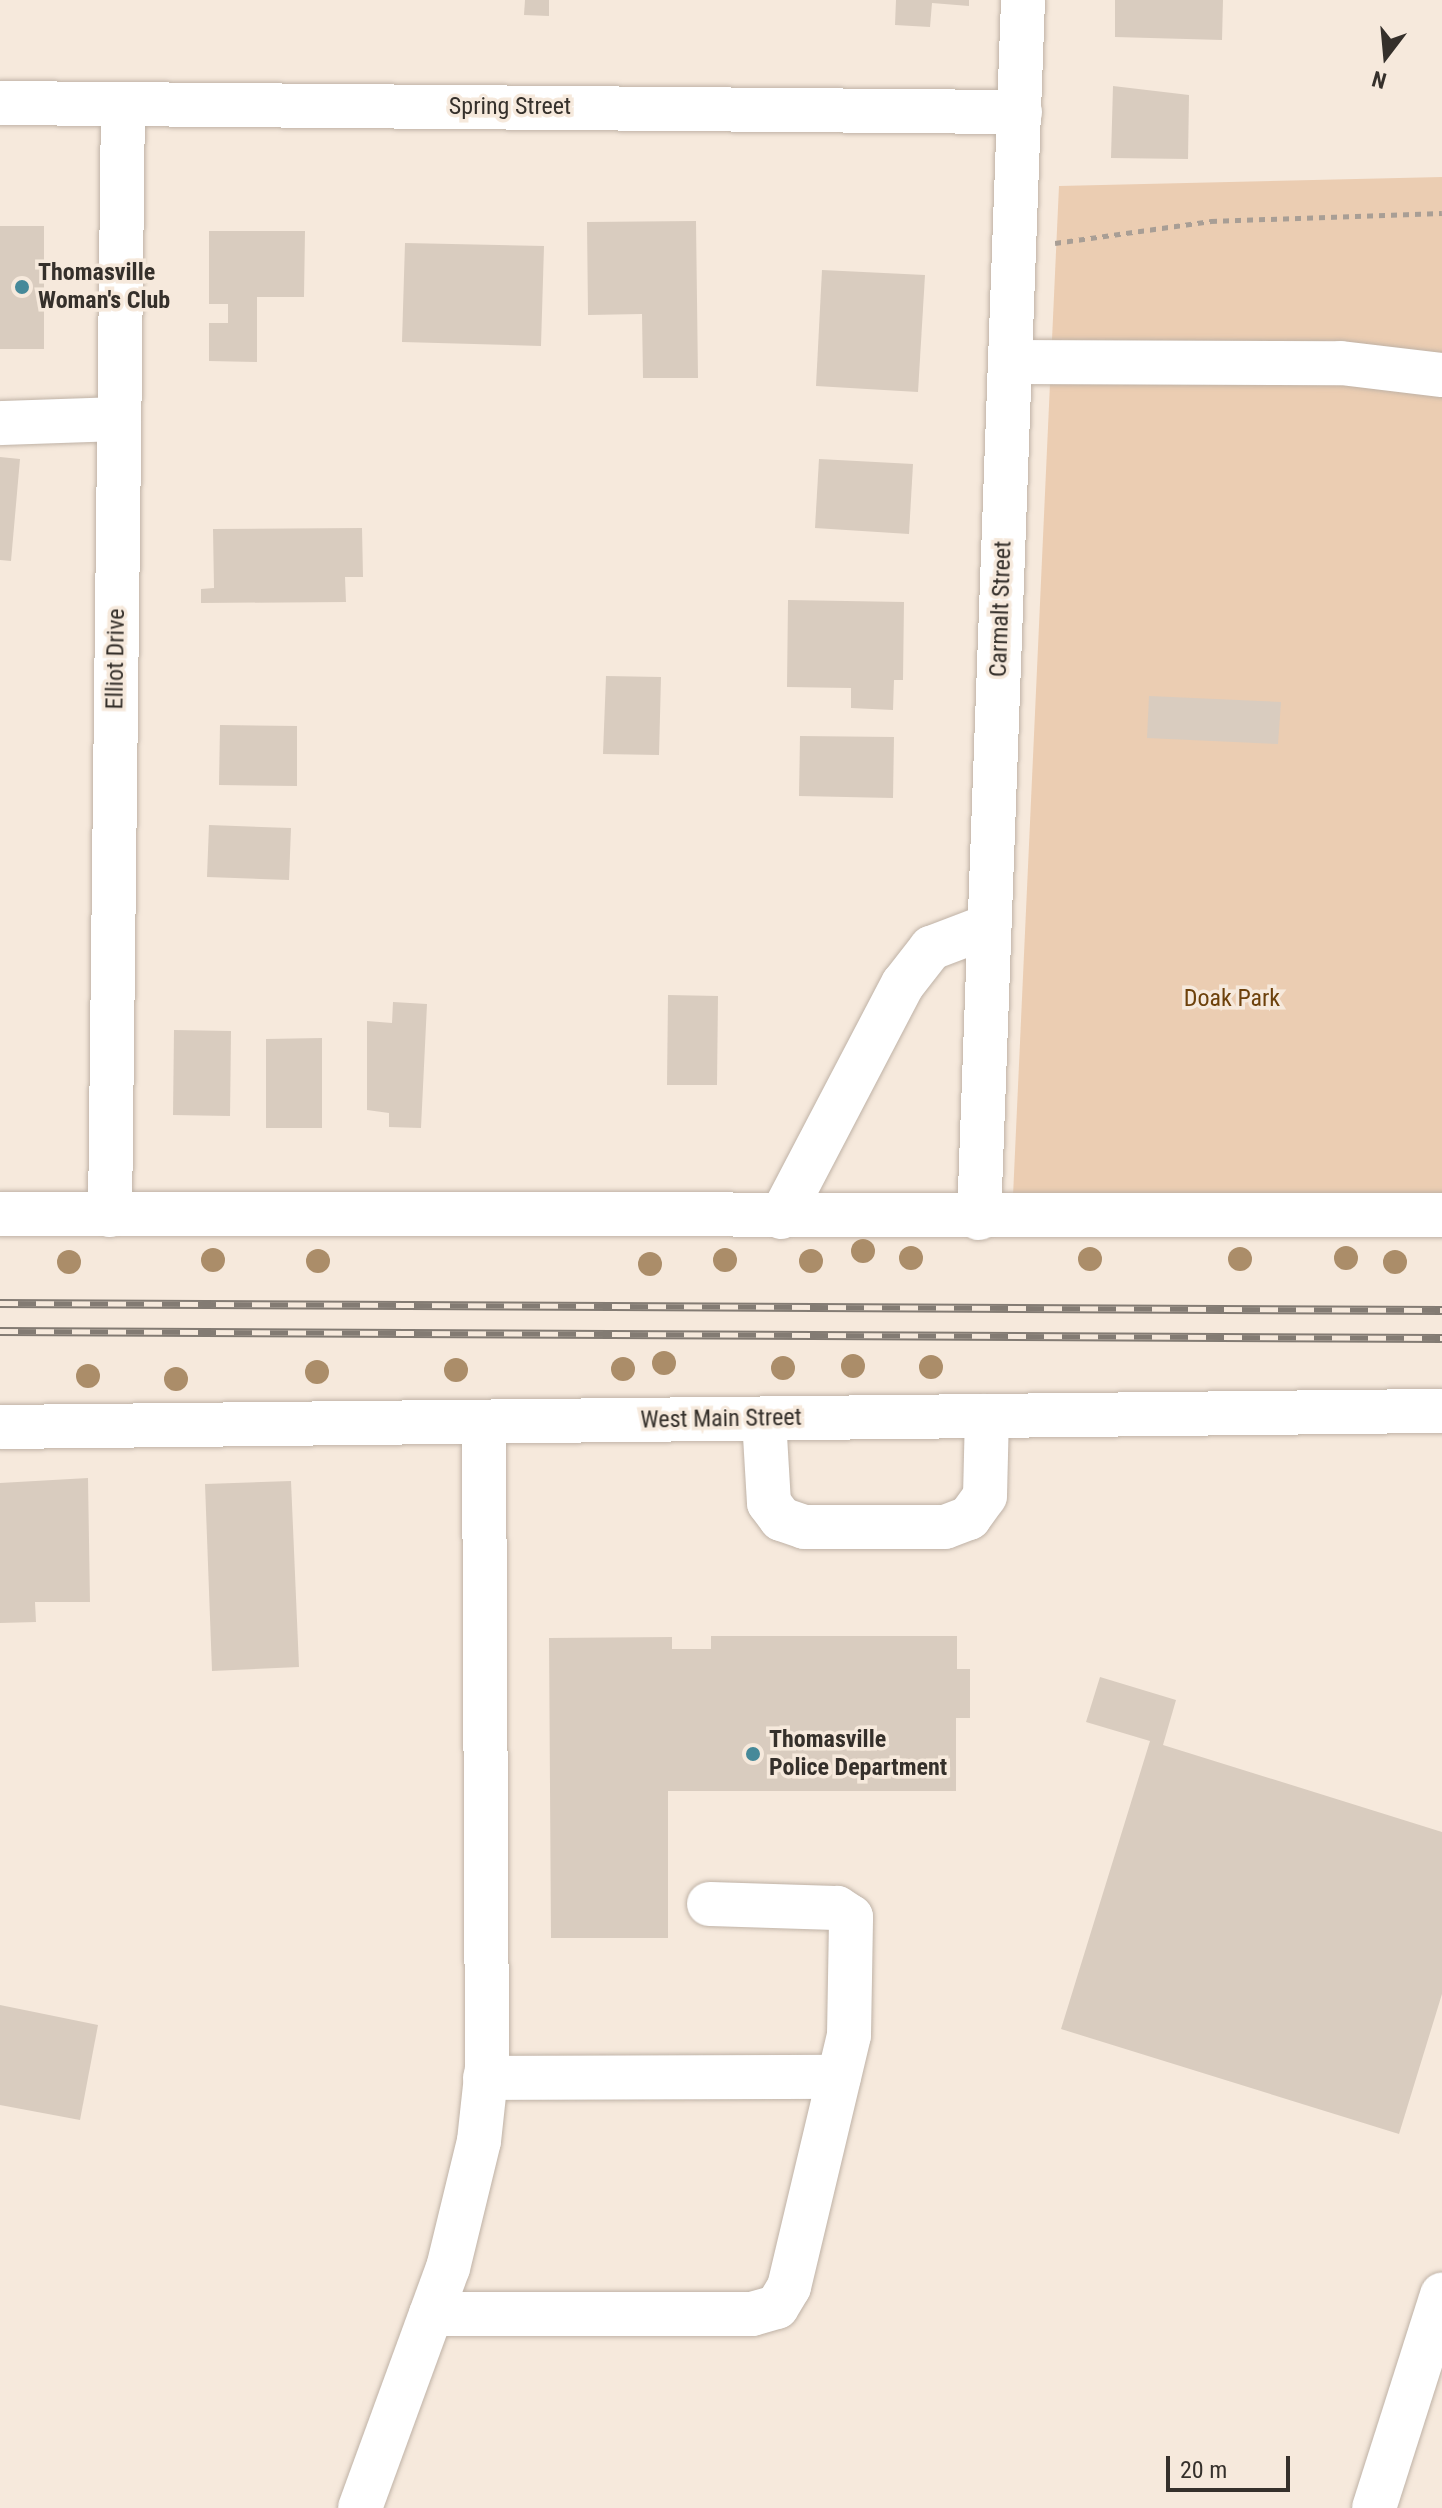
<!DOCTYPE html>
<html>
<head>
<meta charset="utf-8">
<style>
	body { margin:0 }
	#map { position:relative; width:1442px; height:2508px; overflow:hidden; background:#f6e9dc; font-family:"Roboto Condensed",sans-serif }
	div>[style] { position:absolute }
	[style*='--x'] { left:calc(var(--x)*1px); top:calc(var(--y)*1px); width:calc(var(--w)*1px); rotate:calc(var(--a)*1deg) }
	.green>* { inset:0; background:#ebcdb2 }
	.building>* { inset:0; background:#d9ccbf }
	.path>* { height:5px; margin-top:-2.5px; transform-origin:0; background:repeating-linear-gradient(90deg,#a89e95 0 6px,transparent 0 12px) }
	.roads { filter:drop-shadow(0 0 2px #bfb2a6) drop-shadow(0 0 2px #bfb2a6) }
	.minor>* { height:44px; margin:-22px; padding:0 22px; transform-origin:22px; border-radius:22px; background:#fff }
	.major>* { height:44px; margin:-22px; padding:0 22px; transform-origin:22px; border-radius:22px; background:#fff }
	.rail>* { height:9px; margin-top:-4.5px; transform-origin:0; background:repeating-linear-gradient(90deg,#f6e9dc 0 18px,#837b73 0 36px); box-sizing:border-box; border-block:2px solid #837b73 }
	.trees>* { width:24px; height:24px; margin:-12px; border-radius:50%; background:#ab8d69 }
	.dots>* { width:22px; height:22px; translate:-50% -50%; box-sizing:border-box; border:4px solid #f6e9dc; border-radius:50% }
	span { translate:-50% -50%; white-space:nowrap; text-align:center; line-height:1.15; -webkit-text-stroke:7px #f6e9dc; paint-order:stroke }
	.street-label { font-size:24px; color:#35302b }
	.poi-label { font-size:24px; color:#35302b; font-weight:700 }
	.left { translate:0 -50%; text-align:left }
	.park-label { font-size:24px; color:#6d410b }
	.north { position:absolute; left:1346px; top:16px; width:80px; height:80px; -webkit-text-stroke:6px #f6e9dc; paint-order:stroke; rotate:196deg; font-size:22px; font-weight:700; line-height:32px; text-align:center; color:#35302b }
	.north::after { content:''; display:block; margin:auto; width:28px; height:36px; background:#35302b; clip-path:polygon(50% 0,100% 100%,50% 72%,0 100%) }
	.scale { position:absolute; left:1166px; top:2456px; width:124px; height:36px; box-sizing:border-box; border:4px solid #35302b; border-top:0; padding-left:10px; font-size:24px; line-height:28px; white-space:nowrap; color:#35302b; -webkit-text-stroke:6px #f6e9dc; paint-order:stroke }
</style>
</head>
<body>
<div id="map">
	<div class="green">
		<div style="clip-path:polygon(1442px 177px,1442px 1204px,1012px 1218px,1059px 186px)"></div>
	</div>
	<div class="building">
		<div style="clip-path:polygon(525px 0,549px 0,549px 16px,524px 15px)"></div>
		<div style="clip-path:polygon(896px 0,969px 0,969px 6px,932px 3px,930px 27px,895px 25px)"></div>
		<div style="clip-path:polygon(1115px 0,1223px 0,1222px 40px,1115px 37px)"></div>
		<div style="clip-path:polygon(1113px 86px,1189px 95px,1188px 159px,1111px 158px)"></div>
		<div style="clip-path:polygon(696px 221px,698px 378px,643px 378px,642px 314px,588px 315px,587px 222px)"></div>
		<div style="clip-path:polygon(0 226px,44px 226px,44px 349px,0 349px)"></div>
		<div style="clip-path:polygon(209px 231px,305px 231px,304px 297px,257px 297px,257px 362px,209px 361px,209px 323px,228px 323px,228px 304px,209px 304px)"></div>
		<div style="clip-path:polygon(405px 243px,544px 246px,541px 346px,402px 342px)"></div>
		<div style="clip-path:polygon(822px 270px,925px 275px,918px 392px,816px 386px)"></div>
		<div style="clip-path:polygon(0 457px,20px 459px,11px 561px,0 560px)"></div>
		<div style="clip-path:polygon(819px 459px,913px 464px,909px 534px,815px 528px)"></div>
		<div style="clip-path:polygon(362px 528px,363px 577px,345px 577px,346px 602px,201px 603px,201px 589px,214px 588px,213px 529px)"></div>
		<div style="clip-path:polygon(788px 600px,904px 602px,903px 680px,894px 680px,893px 710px,851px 708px,851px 688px,787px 687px)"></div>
		<div style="clip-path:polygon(606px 676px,661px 677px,659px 755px,603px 754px)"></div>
		<div style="clip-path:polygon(1149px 696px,1281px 702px,1278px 744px,1147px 738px)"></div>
		<div style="clip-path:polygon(220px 725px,297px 726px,297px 786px,219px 785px)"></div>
		<div style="clip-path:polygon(800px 736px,894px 737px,893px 798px,799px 796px)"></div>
		<div style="clip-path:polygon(209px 825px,291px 828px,289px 880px,207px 877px)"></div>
		<div style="clip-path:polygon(668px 995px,718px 996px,717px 1085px,667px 1085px)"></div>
		<div style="clip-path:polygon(393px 1002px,427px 1004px,421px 1128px,389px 1127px,389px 1113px,367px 1110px,367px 1021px,392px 1023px)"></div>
		<div style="clip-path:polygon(174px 1030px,231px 1031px,230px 1116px,173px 1115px)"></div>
		<div style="clip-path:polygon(322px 1038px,322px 1128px,266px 1128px,266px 1039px)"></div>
		<div style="clip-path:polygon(88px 1478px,90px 1602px,35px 1602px,36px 1622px,0 1623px,0 1483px)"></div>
		<div style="clip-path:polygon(291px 1481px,299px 1667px,212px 1671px,205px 1484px)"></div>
		<div style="clip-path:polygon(711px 1636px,957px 1636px,957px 1669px,970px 1669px,970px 1718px,956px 1718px,956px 1791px,668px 1791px,668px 1938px,551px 1938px,549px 1638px,672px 1637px,672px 1649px,711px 1649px)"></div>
		<div style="clip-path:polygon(1100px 1677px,1176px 1700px,1163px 1745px,1442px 1832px,1442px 1994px,1399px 2134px,1061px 2029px,1150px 1741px,1086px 1722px)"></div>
		<div style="clip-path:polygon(0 2005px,98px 2025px,80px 2120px,0 2105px)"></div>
	</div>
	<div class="path">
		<div style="--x:1055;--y:243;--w:158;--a:-8"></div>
		<div style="--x:1211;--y:221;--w:231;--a:-2"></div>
	</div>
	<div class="roads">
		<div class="minor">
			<div style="--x:0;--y:103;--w:1020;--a:0.51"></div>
			<div style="--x:1011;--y:362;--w:330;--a:0.2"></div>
			<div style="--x:1341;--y:363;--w:102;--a:6.8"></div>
			<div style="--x:0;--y:423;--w:119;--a:-1.9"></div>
			<div style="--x:0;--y:1214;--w:1442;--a:0.04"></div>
			<div style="--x:110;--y:1215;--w:1111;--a:-89.33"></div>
			<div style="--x:781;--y:1217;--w:263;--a:-62.4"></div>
			<div style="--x:903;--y:984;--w:46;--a:-52.1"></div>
			<div style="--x:931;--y:948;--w:62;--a:-20.8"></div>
			<div style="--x:979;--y:1218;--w:1219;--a:-87.93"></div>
			<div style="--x:764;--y:1419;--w:84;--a:86.6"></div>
			<div style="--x:769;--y:1503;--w:20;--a:53"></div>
			<div style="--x:781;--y:1519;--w:24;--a:19"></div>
			<div style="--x:804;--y:1527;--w:141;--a:0"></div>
			<div style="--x:945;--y:1527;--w:26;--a:-21"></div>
			<div style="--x:969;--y:1518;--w:27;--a:-54"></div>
			<div style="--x:985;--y:1496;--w:80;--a:-88.6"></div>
			<div style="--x:485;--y:2078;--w:354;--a:-0.2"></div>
			<div style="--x:431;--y:2314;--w:321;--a:0"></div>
			<div style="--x:752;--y:2314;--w:26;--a:-16"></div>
			<div style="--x:777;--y:2307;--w:23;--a:-59"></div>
			<div style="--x:789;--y:2287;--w:259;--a:-76.6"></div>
			<div style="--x:849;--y:2035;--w:118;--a:-89"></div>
			<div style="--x:851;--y:1917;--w:17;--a:-147"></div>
			<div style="--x:837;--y:1908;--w:128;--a:-178.2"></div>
			<div style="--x:360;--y:2508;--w:256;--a:-69.9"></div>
			<div style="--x:448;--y:2268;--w:131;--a:-76.3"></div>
			<div style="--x:479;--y:2141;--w:74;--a:-83.8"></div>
			<div style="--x:487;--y:2067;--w:645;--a:-90.27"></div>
			<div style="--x:1374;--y:2508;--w:224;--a:-72.3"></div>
		</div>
		<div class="major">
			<div style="--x:0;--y:1427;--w:1442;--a:-0.64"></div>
		</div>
	</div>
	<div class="rail">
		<div style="--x:0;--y:1303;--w:1442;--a:0.28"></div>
		<div style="--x:0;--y:1331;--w:1442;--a:0.28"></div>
	</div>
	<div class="trees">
		<div style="left:863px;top:1251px"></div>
		<div style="left:911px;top:1258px"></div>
		<div style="left:1346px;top:1258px"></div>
		<div style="left:1090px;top:1259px"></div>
		<div style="left:1240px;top:1259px"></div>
		<div style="left:213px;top:1260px"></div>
		<div style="left:725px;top:1260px"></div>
		<div style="left:318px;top:1261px"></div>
		<div style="left:811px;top:1261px"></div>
		<div style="left:69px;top:1262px"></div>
		<div style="left:1395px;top:1262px"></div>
		<div style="left:650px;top:1264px"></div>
		<div style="left:664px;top:1363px"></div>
		<div style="left:853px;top:1366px"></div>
		<div style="left:931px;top:1367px"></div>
		<div style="left:783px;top:1368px"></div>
		<div style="left:623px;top:1369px"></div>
		<div style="left:456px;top:1370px"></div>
		<div style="left:317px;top:1372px"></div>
		<div style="left:88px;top:1376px"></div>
		<div style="left:176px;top:1379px"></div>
	</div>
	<div class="dots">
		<div style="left:22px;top:287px;background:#468999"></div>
		<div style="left:753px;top:1754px;background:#468999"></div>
	</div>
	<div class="street-label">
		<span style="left:510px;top:107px">Spring Street</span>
		<span style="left:1001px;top:609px;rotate:-88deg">Carmalt Street</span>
		<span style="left:116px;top:659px;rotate:-89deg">Elliot Drive</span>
		<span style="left:721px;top:1419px;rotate:-1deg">West Main Street</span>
	</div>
	<div class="poi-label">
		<span class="left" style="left:38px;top:287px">Thomasville<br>Woman's Club</span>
		<span class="left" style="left:769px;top:1754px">Thomasville<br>Police Department</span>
	</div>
	<div class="park-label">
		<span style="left:1232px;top:999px">Doak Park</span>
	</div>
	<div class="north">N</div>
	<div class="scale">20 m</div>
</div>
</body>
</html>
